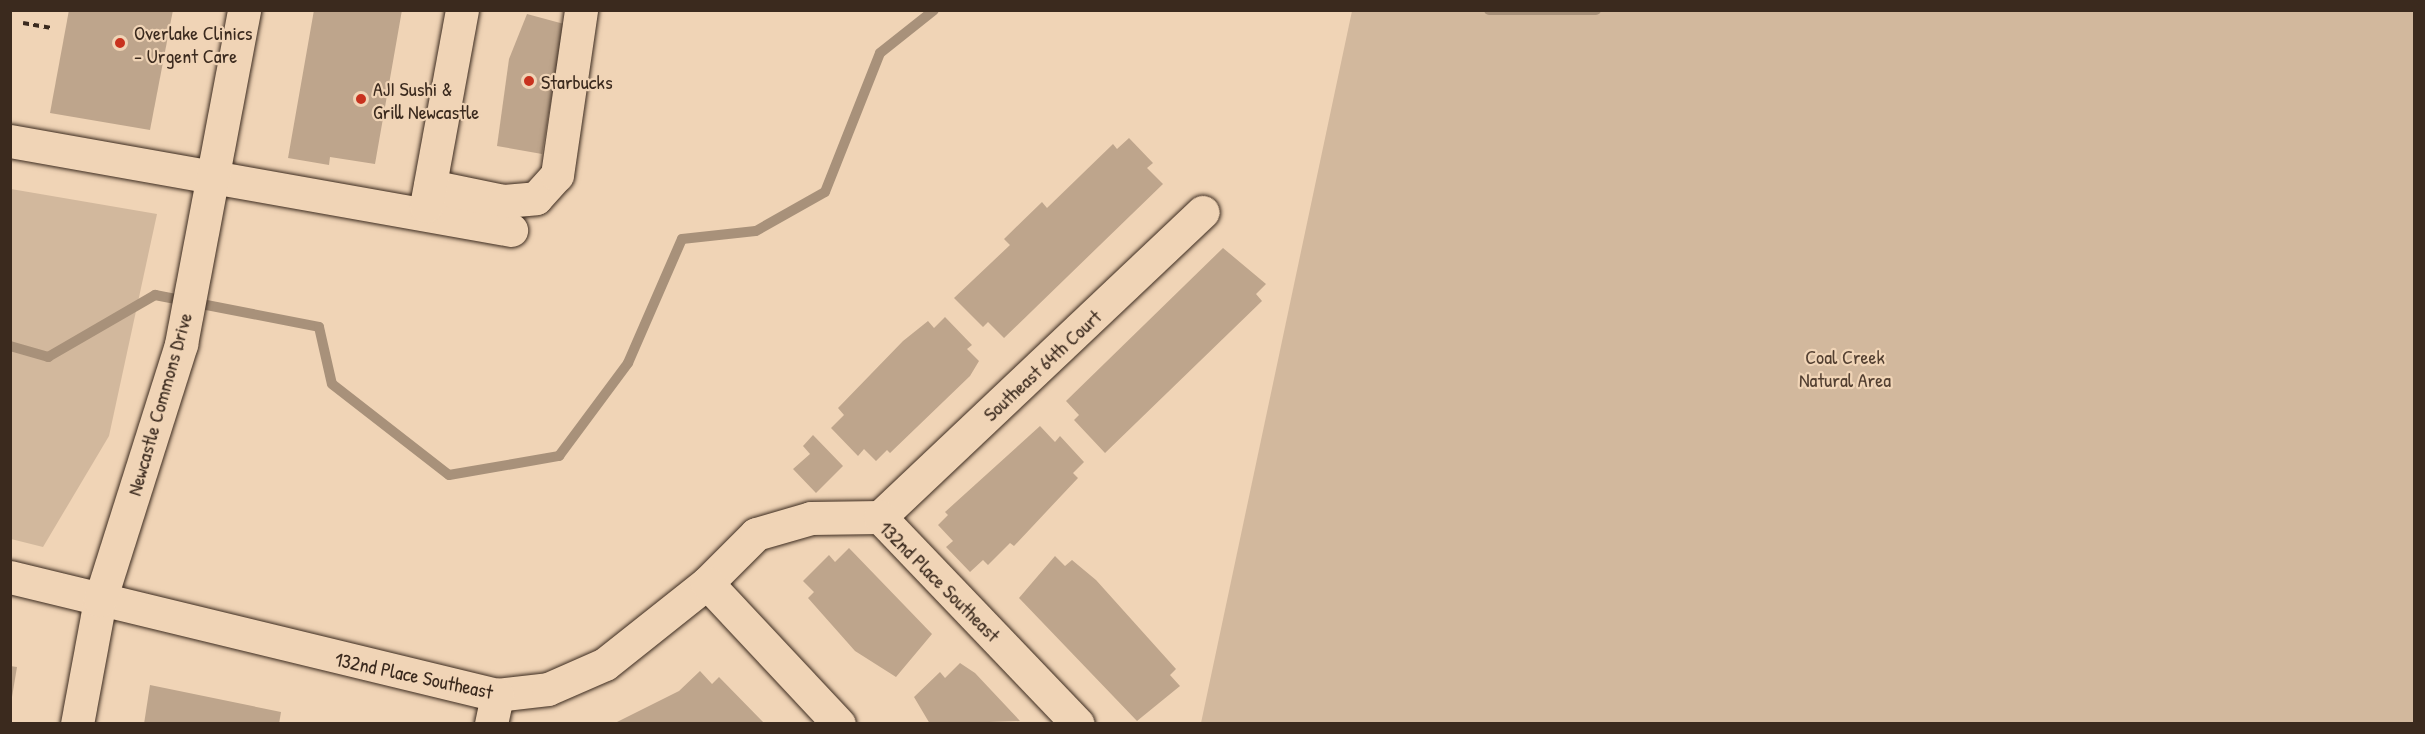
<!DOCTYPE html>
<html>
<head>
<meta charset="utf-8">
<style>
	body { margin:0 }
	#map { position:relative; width:2425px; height:734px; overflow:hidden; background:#f0d4b6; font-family:"Patrick Hand",sans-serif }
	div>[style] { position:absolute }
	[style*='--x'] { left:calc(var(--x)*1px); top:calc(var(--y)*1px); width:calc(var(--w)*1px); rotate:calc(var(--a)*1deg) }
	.green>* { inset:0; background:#d2b89d }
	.stream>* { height:10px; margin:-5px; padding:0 5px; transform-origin:5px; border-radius:5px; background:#a8917a }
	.building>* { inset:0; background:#bea58c }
	.path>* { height:4px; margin-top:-2px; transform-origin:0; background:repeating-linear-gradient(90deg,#3b2a1e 0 6px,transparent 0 10.5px) }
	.roads { filter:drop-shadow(0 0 2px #3b2a1e) drop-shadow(0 0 2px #3b2a1e) }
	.minor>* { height:33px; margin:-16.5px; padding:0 16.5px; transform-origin:16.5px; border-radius:16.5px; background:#f0d4b6 }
	.dots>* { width:16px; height:16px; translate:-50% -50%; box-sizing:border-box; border:3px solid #f0d4b6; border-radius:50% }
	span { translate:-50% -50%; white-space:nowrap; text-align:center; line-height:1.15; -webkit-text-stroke:4.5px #f0d4b6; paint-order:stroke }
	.poi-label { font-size:20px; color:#3b2a1e }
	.left { translate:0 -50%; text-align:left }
	.park-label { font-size:20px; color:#523f31 }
	.street-label { font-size:20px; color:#3b2a1e }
	.frame { position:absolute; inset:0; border:12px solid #3b2a1e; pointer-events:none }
</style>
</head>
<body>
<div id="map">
	<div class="green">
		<div style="clip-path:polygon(1352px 11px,2414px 11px,2414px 723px,1201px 723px)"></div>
		<div style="clip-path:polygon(11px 189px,157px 214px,109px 436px,43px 547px,11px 539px)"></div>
	</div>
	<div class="stream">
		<div style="--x:1489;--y:10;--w:107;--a:0"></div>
		<div style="--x:10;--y:346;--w:40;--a:16"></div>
		<div style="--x:48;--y:357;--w:124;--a:-30.1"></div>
		<div style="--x:155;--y:295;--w:167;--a:11"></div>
		<div style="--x:319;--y:327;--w:58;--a:77.2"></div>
		<div style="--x:332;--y:384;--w:148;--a:37.9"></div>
		<div style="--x:449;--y:475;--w:112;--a:-9.8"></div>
		<div style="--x:559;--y:456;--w:116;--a:-53.4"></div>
		<div style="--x:628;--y:363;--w:135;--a:-66.5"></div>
		<div style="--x:682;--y:239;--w:74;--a:-6.2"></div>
		<div style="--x:756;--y:231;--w:79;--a:-29.5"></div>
		<div style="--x:825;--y:192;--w:149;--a:-68.4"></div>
		<div style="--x:880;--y:53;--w:69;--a:-38.5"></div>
	</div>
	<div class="building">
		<div style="clip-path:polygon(69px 10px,173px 10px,150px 130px,50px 113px)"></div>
		<div style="clip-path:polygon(314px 10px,402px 10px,375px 164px,330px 157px,329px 165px,288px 158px)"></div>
		<div style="clip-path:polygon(527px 14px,564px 24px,542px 154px,497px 146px,509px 59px)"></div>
		<div style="clip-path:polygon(1129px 138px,1153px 163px,1147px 168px,1163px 184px,1004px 338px,988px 322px,983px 327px,954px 298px,1010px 245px,1004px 239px,1042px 202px,1047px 208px,1113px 144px,1117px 149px)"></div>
		<div style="clip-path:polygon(1223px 248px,1266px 284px,1256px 294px,1262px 301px,1105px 453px,1074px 420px,1079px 415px,1066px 401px)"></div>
		<div style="clip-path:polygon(945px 317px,972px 345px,967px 349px,979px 361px,970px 376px,890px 453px,887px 450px,876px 461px,864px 449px,858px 456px,831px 428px,844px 415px,838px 408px,903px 341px,928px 321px,934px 328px)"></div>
		<div style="clip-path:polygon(1040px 426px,1055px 442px,1060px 436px,1084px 462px,1073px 473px,1078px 478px,1014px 546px,1010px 543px,988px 565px,983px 560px,970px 572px,946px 547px,953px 541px,938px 525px,948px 515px,945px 512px)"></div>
		<div style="clip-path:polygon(813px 435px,843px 466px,816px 493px,793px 469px,810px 454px,803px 446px)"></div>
		<div style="clip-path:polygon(849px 548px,932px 634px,896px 677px,855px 651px,808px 598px,814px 592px,803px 581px,829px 555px,835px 562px)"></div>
		<div style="clip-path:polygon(1055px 556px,1065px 566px,1072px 560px,1096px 580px,1176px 669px,1170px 675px,1180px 686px,1137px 721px,1019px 598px)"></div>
		<div style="clip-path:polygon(960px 663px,975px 673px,1020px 721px,930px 724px,914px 697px,940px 672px,945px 678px)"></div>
		<div style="clip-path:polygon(10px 666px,17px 667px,12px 697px,10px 697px)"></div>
		<div style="clip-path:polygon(700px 671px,712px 684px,719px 677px,765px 724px,613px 724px,679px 691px)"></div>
		<div style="clip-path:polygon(150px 685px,281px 712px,279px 724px,144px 724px)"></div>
	</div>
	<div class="path">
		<div style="--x:23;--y:23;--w:29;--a:10"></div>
	</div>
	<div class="roads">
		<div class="minor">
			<div style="--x:10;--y:141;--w:509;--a:10.07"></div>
			<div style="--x:430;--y:186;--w:76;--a:11.5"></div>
			<div style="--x:504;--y:201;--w:32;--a:-5"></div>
			<div style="--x:536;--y:198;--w:31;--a:-48"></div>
			<div style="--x:557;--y:175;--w:167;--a:-81.7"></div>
			<div style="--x:426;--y:206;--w:199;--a:-79.6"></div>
			<div style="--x:880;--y:517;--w:444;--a:-43.4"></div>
			<div style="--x:10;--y:577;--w:501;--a:13.62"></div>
			<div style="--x:497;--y:695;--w:51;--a:-6.7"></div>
			<div style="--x:548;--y:689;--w:62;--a:-23.7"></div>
			<div style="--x:605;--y:664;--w:130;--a:-38.5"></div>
			<div style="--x:707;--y:583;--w:69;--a:-45"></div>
			<div style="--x:756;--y:534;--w:57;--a:-16.2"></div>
			<div style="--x:811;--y:518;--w:69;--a:-0.8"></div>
			<div style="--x:880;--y:517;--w:286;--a:46.3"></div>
			<div style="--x:707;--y:583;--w:193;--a:46.9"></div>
			<div style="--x:77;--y:724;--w:126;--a:-79.5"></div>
			<div style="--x:100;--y:600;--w:269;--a:-72.4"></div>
			<div style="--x:181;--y:344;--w:340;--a:-79.3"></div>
			<div style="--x:491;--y:724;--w:30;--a:-78"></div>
		</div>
	</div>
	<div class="dots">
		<div style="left:120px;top:43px;background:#c8321e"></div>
		<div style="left:529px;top:81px;background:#c8321e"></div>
		<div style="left:361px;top:99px;background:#c8321e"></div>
	</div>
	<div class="poi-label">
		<span class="left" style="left:134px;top:44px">Overlake Clinics<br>- Urgent Care</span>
		<span class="left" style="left:541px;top:81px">Starbucks</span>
		<span class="left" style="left:373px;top:100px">AJI Sushi &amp;<br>Grill Newcastle</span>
	</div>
	<div class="park-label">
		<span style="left:1845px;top:368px">Coal Creek<br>Natural Area</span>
	</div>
	<div class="street-label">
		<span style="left:1042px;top:365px;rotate:-43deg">Southeast 64th Court</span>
		<span style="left:159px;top:404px;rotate:-74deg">Newcastle Commons Drive</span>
		<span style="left:940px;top:581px;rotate:45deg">132nd Place Southeast</span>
		<span style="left:414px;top:675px;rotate:12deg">132nd Place Southeast</span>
	</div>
	<div class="frame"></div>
</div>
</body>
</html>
